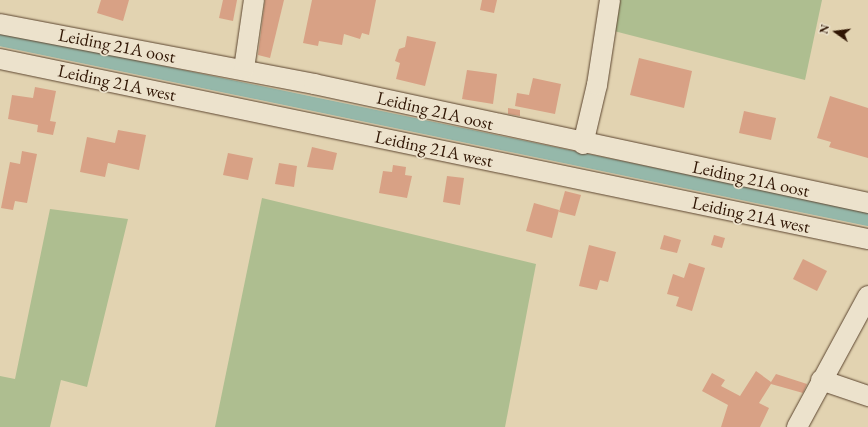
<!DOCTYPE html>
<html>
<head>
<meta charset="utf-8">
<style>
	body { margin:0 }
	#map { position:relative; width:868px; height:427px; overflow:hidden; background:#e2d3b1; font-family:"EB Garamond",serif }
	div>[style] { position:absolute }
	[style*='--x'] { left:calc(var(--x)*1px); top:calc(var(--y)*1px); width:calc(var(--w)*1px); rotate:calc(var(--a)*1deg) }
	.green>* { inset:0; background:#aebe90 }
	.canal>* { height:14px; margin:-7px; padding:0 7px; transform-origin:7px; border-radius:7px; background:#95b8aa }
	.building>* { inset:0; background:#d8a185 }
	.roads { filter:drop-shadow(0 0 1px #5c452f) drop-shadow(0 0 1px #5c452f) }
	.minor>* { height:20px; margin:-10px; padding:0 10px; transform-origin:10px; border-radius:10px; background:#ece2cc }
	span { translate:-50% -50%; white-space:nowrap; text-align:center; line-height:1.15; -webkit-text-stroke:3.5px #ece2cc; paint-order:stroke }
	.street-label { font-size:18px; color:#301604 }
	.north { position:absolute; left:816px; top:12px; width:40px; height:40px; -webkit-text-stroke:3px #ece2cc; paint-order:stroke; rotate:284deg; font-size:11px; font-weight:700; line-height:16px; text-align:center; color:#301604 }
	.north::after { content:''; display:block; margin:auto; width:14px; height:18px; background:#301604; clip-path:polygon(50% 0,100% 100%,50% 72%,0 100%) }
</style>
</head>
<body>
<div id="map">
	<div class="green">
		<div style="clip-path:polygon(619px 0,822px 0,805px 80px,614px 31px)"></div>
		<div style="clip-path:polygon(262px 198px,536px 264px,505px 427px,215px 427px)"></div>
		<div style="clip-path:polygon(50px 209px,128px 219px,87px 387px,61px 380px,50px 427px,0 427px,0 376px,15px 379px)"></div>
	</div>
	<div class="canal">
		<div style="--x:0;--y:39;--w:886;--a:11.72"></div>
	</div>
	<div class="building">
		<div style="clip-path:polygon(101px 0,129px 0,123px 21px,97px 13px)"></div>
		<div style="clip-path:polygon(223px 0,237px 0,233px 21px,219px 18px)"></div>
		<div style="clip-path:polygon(265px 0,284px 0,270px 58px,258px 55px)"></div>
		<div style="clip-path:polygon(312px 0,376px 0,369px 35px,362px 33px,360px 39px,344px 34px,342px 45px,319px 41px,318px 46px,303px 43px)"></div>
		<div style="clip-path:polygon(482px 0,497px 0,494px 13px,480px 10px)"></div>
		<div style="clip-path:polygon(407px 36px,436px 42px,425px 86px,396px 79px,400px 63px,395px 61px,399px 49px,405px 47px)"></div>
		<div style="clip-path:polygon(639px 58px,692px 71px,684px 108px,630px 95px)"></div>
		<div style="clip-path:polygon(467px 70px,497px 74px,493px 104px,462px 99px)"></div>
		<div style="clip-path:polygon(533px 78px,561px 84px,555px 114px,515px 106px,517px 93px,529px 95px)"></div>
		<div style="clip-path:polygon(35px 87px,56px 91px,50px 121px,56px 122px,53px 135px,37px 132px,38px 125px,8px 119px,12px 95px,33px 98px)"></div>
		<div style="clip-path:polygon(830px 96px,868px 108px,868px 158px,829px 147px,831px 142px,817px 138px)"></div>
		<div style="clip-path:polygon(508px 108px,520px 110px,520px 116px,508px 114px)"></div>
		<div style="clip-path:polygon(744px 111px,776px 118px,771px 140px,739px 133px)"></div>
		<div style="clip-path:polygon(118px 130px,146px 135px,139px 170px,108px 163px,105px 177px,80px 172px,87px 137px,115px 143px)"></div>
		<div style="clip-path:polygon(312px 147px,337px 153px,333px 170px,307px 167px)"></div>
		<div style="clip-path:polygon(22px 151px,37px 154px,27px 203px,15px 201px,13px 210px,1px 208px,10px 162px,20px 164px)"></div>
		<div style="clip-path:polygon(228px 153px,253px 158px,248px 180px,223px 175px)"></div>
		<div style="clip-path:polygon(279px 163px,297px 166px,294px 187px,275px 184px)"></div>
		<div style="clip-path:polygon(393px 165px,406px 167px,405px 175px,412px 176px,407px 198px,379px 193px,383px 171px,392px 172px)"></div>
		<div style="clip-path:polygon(447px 176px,464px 178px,460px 205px,443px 202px)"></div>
		<div style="clip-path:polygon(565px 191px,581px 195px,575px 216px,559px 212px)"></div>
		<div style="clip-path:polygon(534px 203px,559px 210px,552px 238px,526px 231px)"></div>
		<div style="clip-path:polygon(664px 235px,681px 240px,677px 253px,660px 249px)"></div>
		<div style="clip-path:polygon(714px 235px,725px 238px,722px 248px,711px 245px)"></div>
		<div style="clip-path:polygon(589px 245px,616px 252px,608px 282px,600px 280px,597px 290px,579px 286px)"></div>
		<div style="clip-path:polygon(803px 259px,827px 271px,817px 291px,793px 279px)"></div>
		<div style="clip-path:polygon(689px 263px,705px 268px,692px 311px,676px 306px,679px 297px,667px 294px,673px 274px,684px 278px)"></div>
		<div style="clip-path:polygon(756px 371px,771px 382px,776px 374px,807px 384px,803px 393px,771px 384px,759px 403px,769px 408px,760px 427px,721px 427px,728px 405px,702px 391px,712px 373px,725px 380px,721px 386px,740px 396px)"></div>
	</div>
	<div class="roads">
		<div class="minor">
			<div style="--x:0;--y:24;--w:320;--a:10.8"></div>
			<div style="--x:314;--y:84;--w:567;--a:12.12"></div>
			<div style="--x:0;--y:59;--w:886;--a:11.72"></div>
			<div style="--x:244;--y:69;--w:70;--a:-81.8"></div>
			<div style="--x:583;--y:144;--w:61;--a:-76.7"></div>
			<div style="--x:597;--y:85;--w:86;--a:-81.3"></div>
			<div style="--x:821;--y:380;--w:50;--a:18.8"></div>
			<div style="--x:797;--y:427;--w:149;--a:-61.5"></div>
		</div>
	</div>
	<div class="street-label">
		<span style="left:117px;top:46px;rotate:11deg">Leiding 21A oost</span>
		<span style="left:117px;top:83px;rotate:12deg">Leiding 21A west</span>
		<span style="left:435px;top:111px;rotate:13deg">Leiding 21A oost</span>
		<span style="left:434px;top:149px;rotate:12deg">Leiding 21A west</span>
		<span style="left:751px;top:179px;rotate:12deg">Leiding 21A oost</span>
		<span style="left:751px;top:215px;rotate:12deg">Leiding 21A west</span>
	</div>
	<div class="north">N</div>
</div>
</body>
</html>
